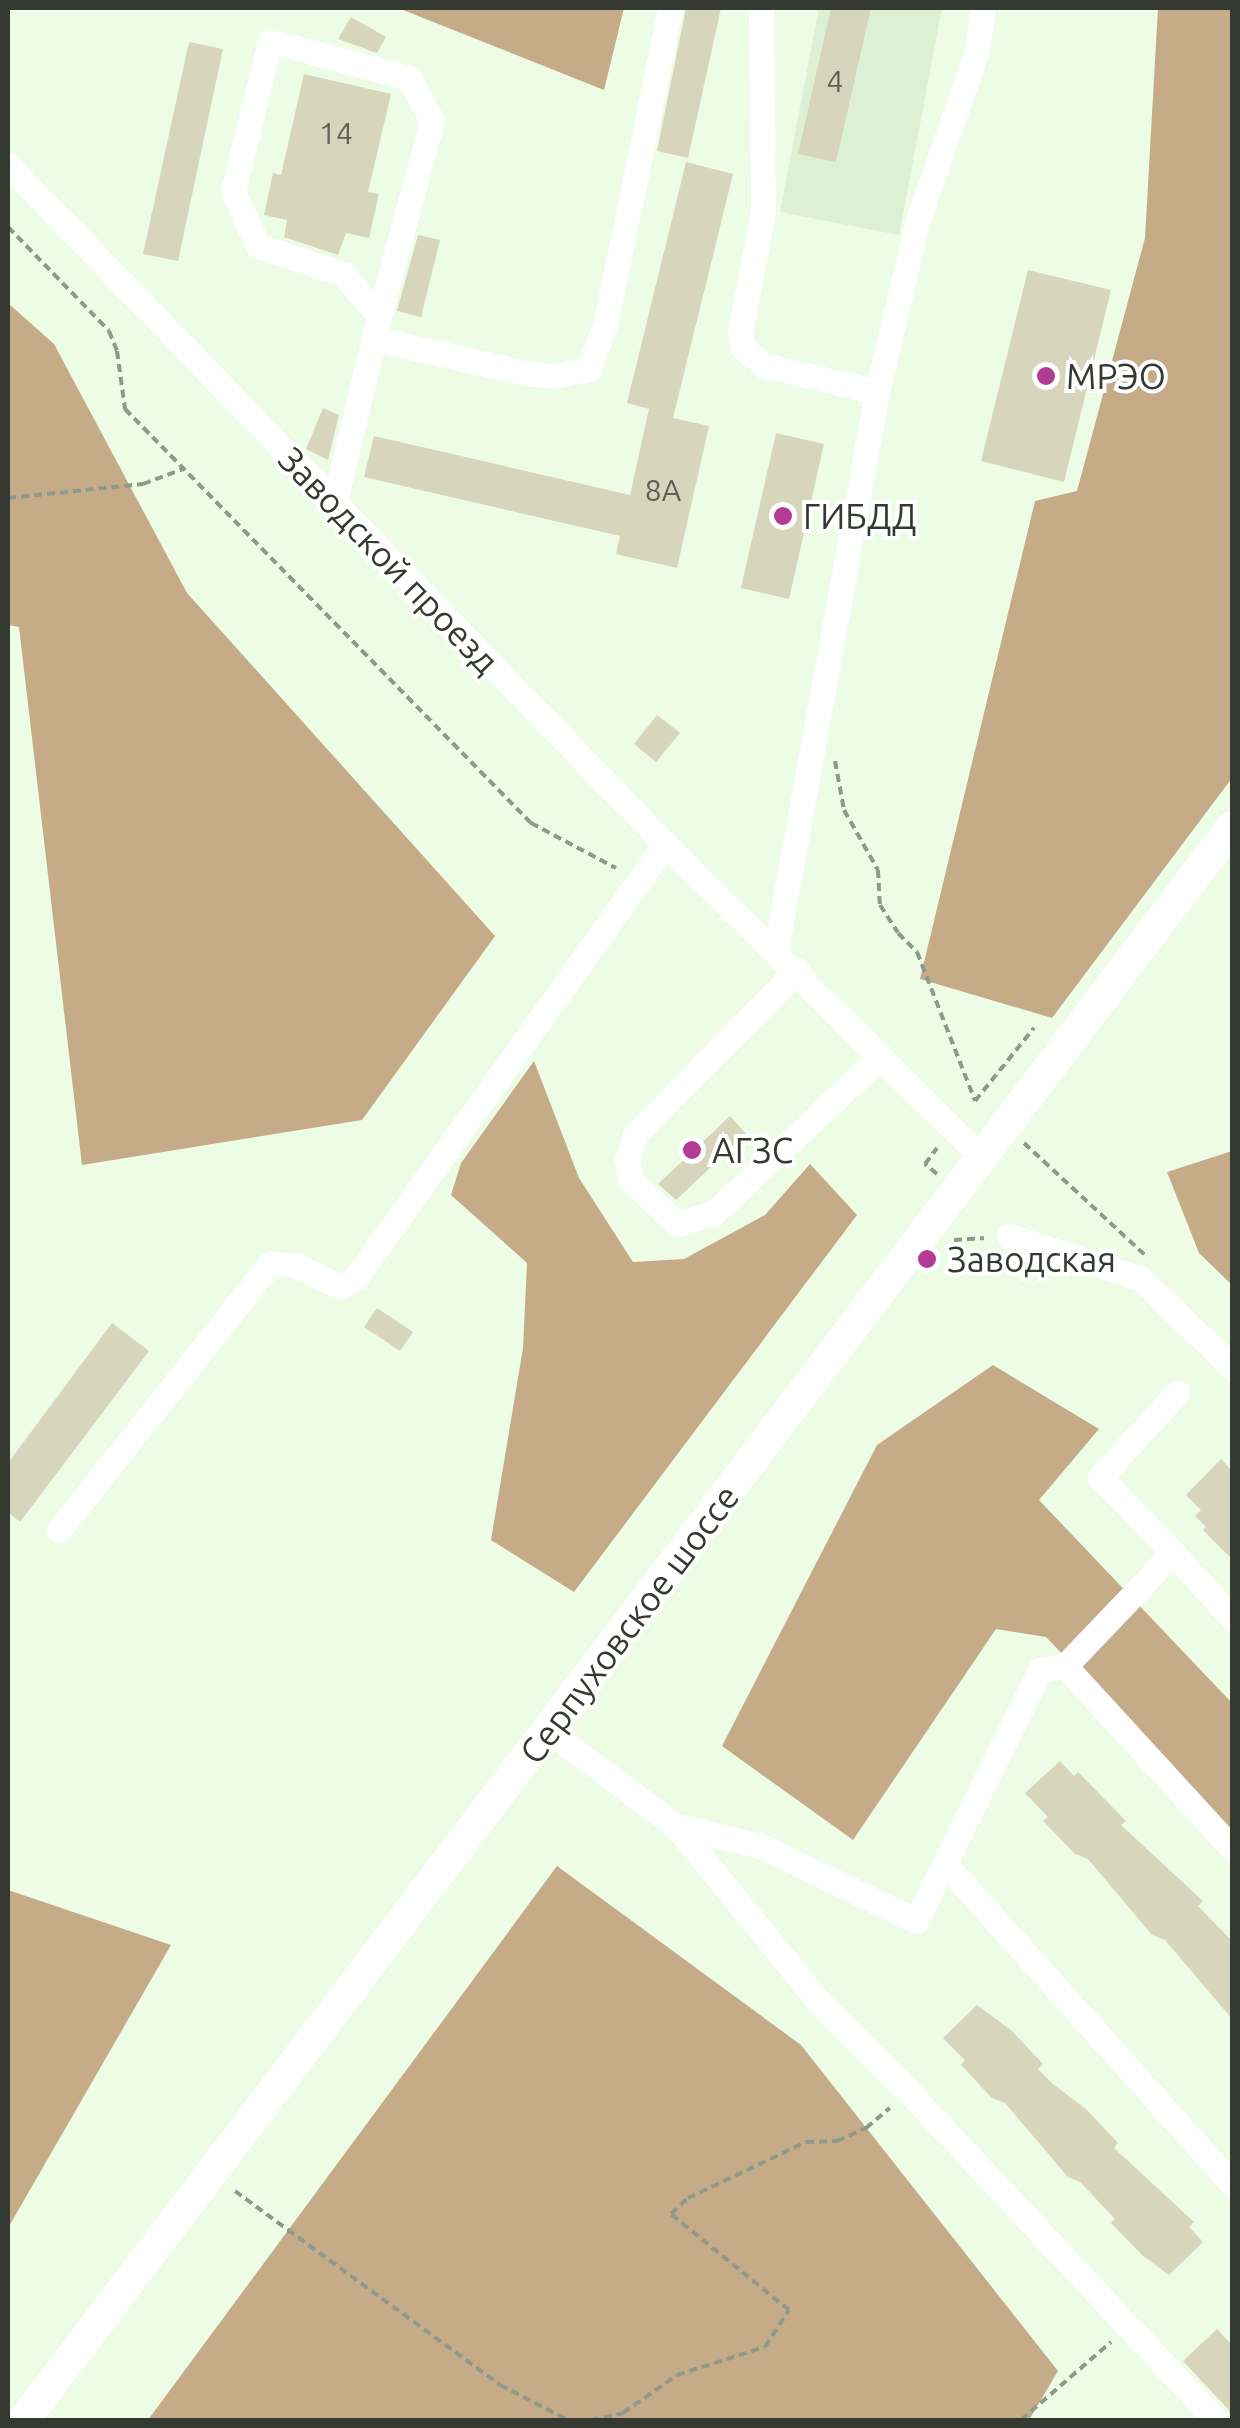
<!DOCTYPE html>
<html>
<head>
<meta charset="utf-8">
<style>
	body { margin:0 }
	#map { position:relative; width:1240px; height:2428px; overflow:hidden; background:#ecfce5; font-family:Ubuntu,sans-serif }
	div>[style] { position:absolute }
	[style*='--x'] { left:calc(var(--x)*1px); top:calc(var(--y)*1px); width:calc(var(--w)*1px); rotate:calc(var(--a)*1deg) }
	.built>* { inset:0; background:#dcf1d3 }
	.forest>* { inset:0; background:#c6ab89 }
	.building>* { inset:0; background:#d7d6bc }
	.path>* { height:4px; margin-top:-2px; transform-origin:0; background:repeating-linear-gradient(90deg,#8e9989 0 8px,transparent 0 13px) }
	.minor>* { height:25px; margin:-12.5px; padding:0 12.5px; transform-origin:12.5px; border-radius:12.5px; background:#fff }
	.major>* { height:32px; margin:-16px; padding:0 16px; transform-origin:16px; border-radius:16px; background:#fff }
	.dots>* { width:28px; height:28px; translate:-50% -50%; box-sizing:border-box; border:5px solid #fff; border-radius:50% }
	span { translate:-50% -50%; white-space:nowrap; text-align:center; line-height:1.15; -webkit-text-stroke:8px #fff; paint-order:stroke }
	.number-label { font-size:30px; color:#5d6154 }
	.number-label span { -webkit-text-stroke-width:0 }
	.poi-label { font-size:35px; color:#343a31 }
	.left { translate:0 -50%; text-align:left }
	.street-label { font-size:35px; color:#343a31 }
	.frame { position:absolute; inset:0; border:10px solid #343a31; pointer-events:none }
</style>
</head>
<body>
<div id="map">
	<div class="built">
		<div style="clip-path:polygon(819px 8px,942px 8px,899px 235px,780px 212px)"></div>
	</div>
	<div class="forest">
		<div style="clip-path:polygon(398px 8px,624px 8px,604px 90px)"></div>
		<div style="clip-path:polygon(1158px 8px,1232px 8px,1232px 778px,1052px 1018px,920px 979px,1035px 501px,1077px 491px,1145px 238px)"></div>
		<div style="clip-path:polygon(8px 303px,54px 344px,187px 593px,495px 936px,362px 1120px,82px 1165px,19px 627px,8px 625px)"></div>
		<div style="clip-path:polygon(534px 1061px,579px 1178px,633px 1262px,684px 1259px,765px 1215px,810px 1164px,857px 1215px,574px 1592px,491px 1540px,523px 1348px,527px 1263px,451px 1195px,461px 1163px)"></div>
		<div style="clip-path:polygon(1232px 1151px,1232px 1285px,1199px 1253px,1167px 1172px)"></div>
		<div style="clip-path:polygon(993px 1365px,1099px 1429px,1039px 1500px,1232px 1703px,1232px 1831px,1046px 1637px,996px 1629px,853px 1840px,722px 1746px,877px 1445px)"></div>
		<div style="clip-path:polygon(557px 1866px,801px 2045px,1058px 2371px,1029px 2420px,148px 2420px)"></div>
		<div style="clip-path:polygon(8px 1890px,171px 1945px,8px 2228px)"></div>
	</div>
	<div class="building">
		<div style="clip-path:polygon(686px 8px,721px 8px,688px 158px,657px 151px)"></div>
		<div style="clip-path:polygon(831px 8px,871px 8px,836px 162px,798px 154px)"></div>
		<div style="clip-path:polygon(351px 17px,386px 37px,377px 53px,338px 39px)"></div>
		<div style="clip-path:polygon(189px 42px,223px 49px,178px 261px,143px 254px)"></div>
		<div style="clip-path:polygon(304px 74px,391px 94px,368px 192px,379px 194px,369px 238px,346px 233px,338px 255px,284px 237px,287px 220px,264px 215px,273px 173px,281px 175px)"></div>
		<div style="clip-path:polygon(686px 162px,733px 174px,673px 418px,709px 426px,677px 568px,616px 554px,620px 536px,364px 477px,374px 436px,630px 495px,649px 409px,627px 403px)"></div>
		<div style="clip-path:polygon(418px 235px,440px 240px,421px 317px,397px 311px)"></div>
		<div style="clip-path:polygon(1028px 270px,1111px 290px,1064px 482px,981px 461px)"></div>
		<div style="clip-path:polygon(323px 408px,339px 415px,328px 460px,306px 449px)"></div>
		<div style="clip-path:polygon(776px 433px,824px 444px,789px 599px,741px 588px)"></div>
		<div style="clip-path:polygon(657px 715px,680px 733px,656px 762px,634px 744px)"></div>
		<div style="clip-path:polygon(730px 1116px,746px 1134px,676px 1200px,658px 1184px)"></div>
		<div style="clip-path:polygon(377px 1308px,413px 1332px,400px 1351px,364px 1327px)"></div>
		<div style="clip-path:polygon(112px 1323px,149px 1351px,20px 1522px,8px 1512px,8px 1463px)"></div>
		<div style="clip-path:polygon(1221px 1459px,1232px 1471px,1232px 1559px,1203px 1530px,1206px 1527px,1195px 1516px,1201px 1510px,1186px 1495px)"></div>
		<div style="clip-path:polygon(1060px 1761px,1074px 1776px,1078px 1772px,1126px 1821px,1121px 1825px,1203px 1901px,1198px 1906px,1232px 1941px,1232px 2019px,1165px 1940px,1152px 1935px,1088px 1859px,1075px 1854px,1043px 1821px,1048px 1817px,1025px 1793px)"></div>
		<div style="clip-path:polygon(977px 2005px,1012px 2031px,1043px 2064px,1038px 2069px,1053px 2084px,1087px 2110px,1118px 2143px,1114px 2148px,1194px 2222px,1189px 2227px,1203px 2242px,1169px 2275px,1143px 2256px,1111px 2223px,1115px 2219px,1080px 2182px,1068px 2177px,1005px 2103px,992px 2098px,961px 2065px,965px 2060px,943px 2038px)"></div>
		<div style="clip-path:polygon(1217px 2329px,1232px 2345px,1232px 2420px,1228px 2409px,1183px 2361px)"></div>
	</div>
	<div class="path">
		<div style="--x:8;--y:227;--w:145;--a:45.8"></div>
		<div style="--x:109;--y:331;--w:22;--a:68"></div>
		<div style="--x:117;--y:351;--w:59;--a:82.1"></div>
		<div style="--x:125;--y:409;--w:580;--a:45.56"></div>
		<div style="--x:531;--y:823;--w:96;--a:27.9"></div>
		<div style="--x:8;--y:498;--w:136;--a:-5.9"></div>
		<div style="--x:143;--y:484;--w:43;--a:-20.6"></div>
		<div style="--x:835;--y:761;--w:50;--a:79.6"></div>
		<div style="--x:844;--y:810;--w:69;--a:60.5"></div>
		<div style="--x:878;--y:870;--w:35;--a:87"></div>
		<div style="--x:880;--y:905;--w:33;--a:57"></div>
		<div style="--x:898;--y:933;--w:27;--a:45"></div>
		<div style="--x:917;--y:952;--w:160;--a:68.7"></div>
		<div style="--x:975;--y:1101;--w:94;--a:-51.1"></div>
		<div style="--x:1024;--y:1143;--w:165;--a:42.8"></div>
		<div style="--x:937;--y:1174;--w:16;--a:-140"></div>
		<div style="--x:925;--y:1164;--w:20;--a:-53"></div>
		<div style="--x:954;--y:1240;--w:30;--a:-4"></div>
		<div style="--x:235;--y:2191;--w:328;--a:36.2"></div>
		<div style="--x:500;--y:2385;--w:76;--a:27.2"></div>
		<div style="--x:591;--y:2420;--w:33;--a:-12"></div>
		<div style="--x:623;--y:2413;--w:66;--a:-35.1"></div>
		<div style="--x:677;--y:2375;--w:92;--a:-17.7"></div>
		<div style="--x:765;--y:2347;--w:44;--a:-57"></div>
		<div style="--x:789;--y:2310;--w:152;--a:-140.9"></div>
		<div style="--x:671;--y:2214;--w:23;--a:-43"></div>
		<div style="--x:688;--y:2198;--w:131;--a:-25.4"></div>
		<div style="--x:806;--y:2142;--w:31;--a:-2"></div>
		<div style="--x:837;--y:2141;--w:32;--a:-24"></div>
		<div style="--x:866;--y:2128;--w:31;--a:-40"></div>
		<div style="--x:1021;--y:2420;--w:119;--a:-40.9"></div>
	</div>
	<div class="minor">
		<div style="--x:761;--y:8;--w:203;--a:89.4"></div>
		<div style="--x:763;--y:211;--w:124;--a:100.7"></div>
		<div style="--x:740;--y:333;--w:15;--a:79"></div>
		<div style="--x:743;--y:348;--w:26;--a:40"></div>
		<div style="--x:763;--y:365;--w:117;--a:13.3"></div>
		<div style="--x:8;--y:165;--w:945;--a:45.94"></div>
		<div style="--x:665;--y:844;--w:448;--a:44.7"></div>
		<div style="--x:376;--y:339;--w:154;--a:12.8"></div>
		<div style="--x:526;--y:373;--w:29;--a:6"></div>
		<div style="--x:555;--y:376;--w:35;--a:-12"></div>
		<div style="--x:589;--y:369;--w:51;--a:-70.5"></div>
		<div style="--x:606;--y:321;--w:319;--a:-78.4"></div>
		<div style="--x:334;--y:505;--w:194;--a:-76.6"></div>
		<div style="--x:379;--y:316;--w:55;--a:-130.6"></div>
		<div style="--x:343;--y:274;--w:89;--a:-161.8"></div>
		<div style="--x:258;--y:246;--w:60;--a:-114.4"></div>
		<div style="--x:233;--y:191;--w:154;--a:-76.1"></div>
		<div style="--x:270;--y:41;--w:144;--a:14.9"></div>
		<div style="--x:409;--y:78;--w:49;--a:61.9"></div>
		<div style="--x:432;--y:121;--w:202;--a:105.2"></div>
		<div style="--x:776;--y:949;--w:566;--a:-79.72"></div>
		<div style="--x:877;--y:392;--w:177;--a:-76.6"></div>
		<div style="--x:918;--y:220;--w:179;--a:-70.8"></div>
		<div style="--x:977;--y:51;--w:43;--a:-82.1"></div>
		<div style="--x:797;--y:970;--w:231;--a:134.5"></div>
		<div style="--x:635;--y:1135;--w:25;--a:108"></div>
		<div style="--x:627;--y:1159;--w:20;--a:81"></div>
		<div style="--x:630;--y:1179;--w:65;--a:43.8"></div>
		<div style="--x:677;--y:1224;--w:39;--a:-17"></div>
		<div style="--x:714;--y:1213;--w:229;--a:-43.2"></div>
		<div style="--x:1009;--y:1236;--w:139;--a:18"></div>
		<div style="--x:1141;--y:1279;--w:127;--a:44"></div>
		<div style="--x:59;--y:1530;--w:340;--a:-51.6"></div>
		<div style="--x:270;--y:1264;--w:25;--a:2"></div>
		<div style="--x:295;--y:1265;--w:50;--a:26.1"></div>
		<div style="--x:340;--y:1287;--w:17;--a:-28"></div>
		<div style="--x:355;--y:1279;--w:534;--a:-54.52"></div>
		<div style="--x:1173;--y:1553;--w:105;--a:-133.8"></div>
		<div style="--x:1100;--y:1477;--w:114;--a:-47.5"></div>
		<div style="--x:1065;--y:1666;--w:156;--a:-46.3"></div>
		<div style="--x:1173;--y:1553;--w:88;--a:47.8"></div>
		<div style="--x:548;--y:1731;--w:159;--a:36.6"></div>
		<div style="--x:676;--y:1826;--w:87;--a:13.2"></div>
		<div style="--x:761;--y:1846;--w:172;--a:25.8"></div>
		<div style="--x:916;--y:1921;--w:280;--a:-63.7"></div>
		<div style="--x:1040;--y:1670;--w:25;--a:-9"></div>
		<div style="--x:1065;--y:1666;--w:247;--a:47.5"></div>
		<div style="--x:676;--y:1826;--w:228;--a:50.9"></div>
		<div style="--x:820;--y:2003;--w:124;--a:45"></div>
		<div style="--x:908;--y:2091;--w:451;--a:46.9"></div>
		<div style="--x:945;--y:1864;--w:430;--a:48.1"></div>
	</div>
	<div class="major">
		<div style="--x:24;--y:2420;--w:1999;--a:-52.83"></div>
	</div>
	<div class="dots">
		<div style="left:1046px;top:376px;background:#b23c93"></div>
		<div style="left:783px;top:516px;background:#b23c93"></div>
		<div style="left:692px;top:1150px;background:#b23c93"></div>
		<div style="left:927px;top:1259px;background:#b23c93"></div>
	</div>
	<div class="number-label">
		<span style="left:835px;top:81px">4</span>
		<span style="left:336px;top:133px">14</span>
		<span style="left:663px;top:490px">8А</span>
	</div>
	<div class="poi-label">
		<span class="left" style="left:1066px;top:376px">МРЭО</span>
		<span class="left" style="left:803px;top:516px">ГИБДД</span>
		<span class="left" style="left:712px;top:1150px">АГЗС</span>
		<span class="left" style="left:947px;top:1259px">Заводская</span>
	</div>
	<div class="street-label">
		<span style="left:389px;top:560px;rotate:46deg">Заводской проезд</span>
		<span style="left:629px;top:1624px;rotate:-53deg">Серпуховское шоссе</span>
	</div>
	<div class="frame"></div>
</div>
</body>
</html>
